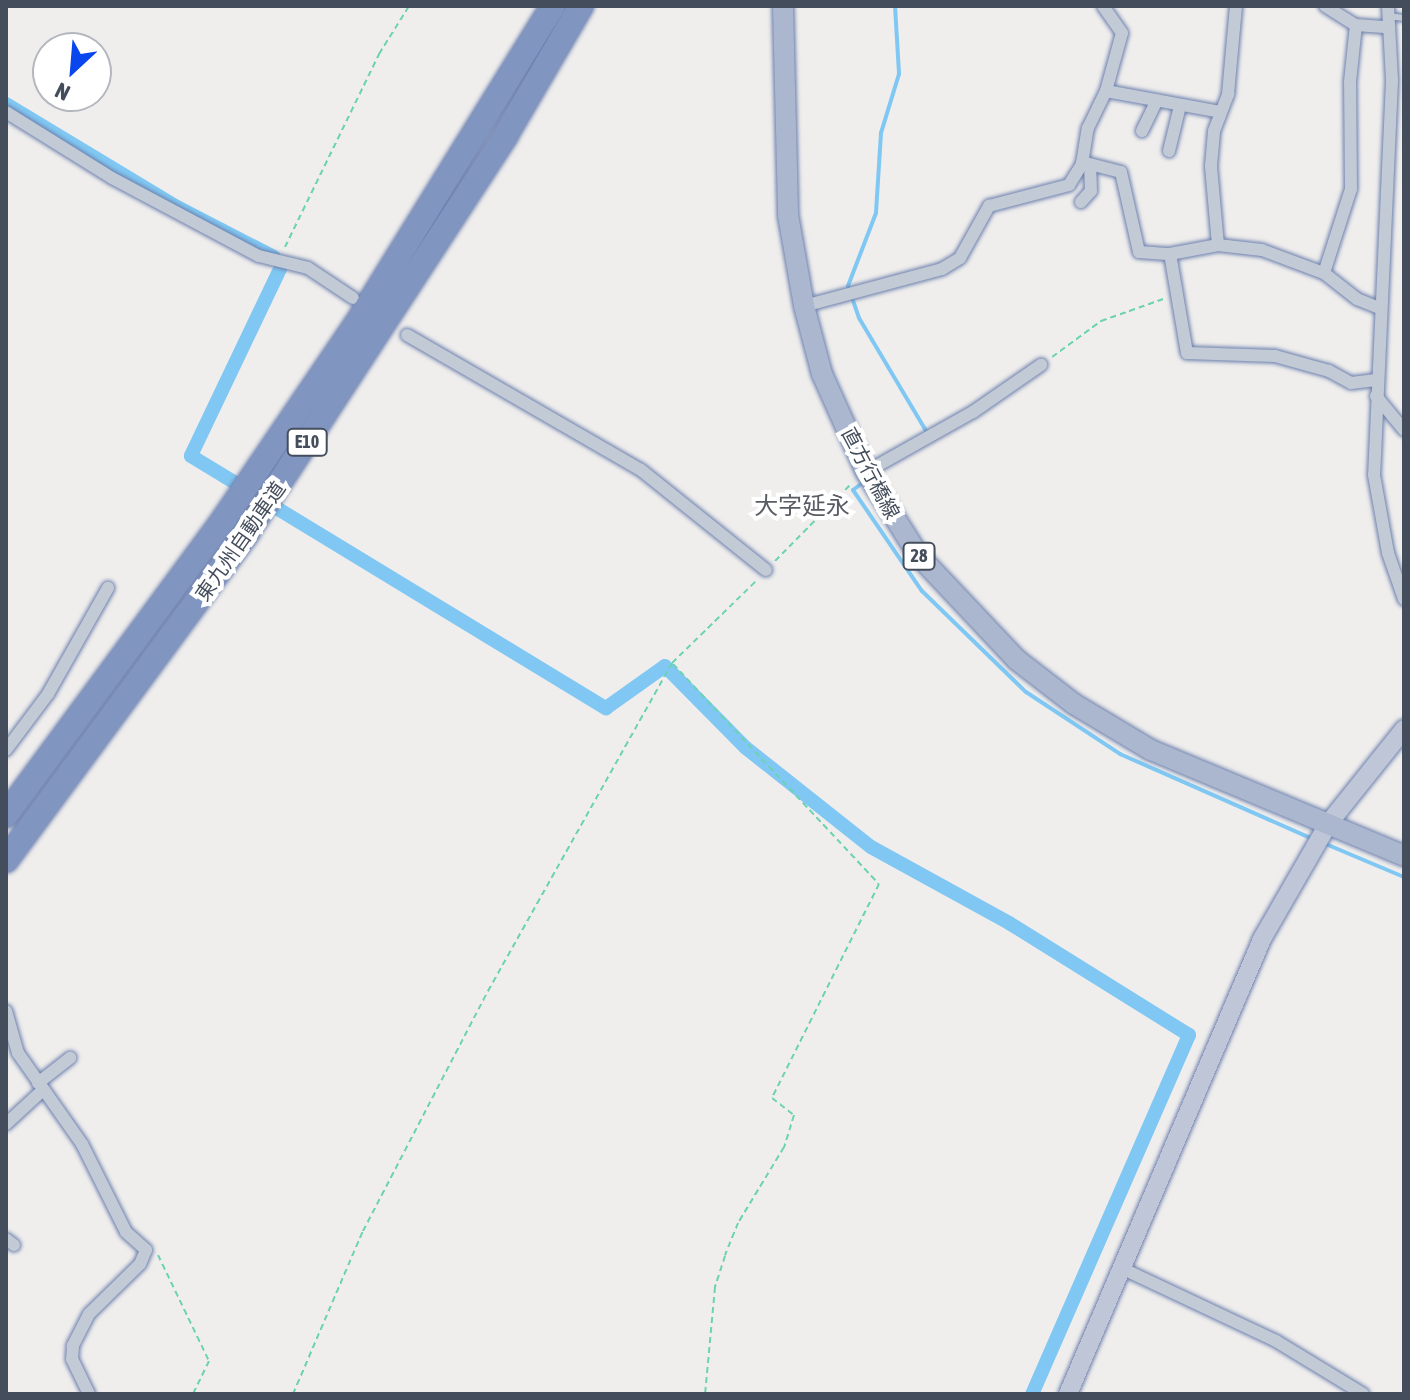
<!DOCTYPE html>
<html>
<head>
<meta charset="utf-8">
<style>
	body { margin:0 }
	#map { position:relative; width:1410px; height:1400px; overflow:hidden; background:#f0eeed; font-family:"Asap Condensed","Noto Sans JP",sans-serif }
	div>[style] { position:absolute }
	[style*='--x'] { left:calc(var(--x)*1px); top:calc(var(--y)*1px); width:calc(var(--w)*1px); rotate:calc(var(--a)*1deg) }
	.stream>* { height:4px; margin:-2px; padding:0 2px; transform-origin:2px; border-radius:2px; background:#80c8f3 }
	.canal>* { height:14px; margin:-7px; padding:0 7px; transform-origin:7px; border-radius:7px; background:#80c8f3 }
	.path>* { height:2px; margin-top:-1px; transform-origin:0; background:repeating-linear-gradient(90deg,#6cd3b2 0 6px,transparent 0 10px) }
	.roads { filter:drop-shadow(0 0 2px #6c80ad) drop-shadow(0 0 2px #6c80ad) }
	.lane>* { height:6px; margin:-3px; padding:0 3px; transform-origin:3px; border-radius:3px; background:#c2cad6 }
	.street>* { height:12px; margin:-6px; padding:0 6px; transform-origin:6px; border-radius:6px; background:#c2cad6 }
	.secondary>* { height:18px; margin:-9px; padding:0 9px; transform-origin:9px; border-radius:9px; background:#bec6d8 }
	.primary>* { height:20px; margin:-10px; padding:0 10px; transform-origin:10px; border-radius:10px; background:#aab7cf }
	.highway>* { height:24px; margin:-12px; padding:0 12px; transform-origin:12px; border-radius:12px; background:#8195c1 }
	span { translate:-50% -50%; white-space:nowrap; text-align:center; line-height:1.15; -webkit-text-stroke:8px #fff; paint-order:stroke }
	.shield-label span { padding:2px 6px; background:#fff; border:2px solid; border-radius:6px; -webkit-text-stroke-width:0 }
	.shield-label { font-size:18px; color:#444d5c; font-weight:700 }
	.street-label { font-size:20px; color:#444d5c }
	.quarter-label { font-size:24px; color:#595c63 }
	.frame { position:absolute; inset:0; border:8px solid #444d5c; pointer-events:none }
	.north { position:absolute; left:32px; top:32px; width:80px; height:80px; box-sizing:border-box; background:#fff; border:2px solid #b4b8be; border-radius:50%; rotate:206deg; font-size:22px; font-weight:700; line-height:32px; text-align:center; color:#444d5c }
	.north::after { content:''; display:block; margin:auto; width:28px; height:36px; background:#0a46ee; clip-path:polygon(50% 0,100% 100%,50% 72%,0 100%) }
</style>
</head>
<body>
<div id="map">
	<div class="stream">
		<div style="--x:895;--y:6;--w:68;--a:86.6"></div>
		<div style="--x:899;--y:74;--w:62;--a:107"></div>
		<div style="--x:881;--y:133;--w:80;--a:93.6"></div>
		<div style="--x:876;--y:213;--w:78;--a:111"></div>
		<div style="--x:848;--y:286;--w:34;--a:71"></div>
		<div style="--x:859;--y:318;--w:135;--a:59.3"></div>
		<div style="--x:865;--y:481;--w:15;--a:143"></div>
		<div style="--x:853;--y:490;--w:122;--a:55.7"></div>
		<div style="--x:922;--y:591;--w:145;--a:44.2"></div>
		<div style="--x:1026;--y:692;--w:113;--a:33.4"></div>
		<div style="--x:1120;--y:754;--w:211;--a:23.8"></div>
		<div style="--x:1321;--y:842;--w:90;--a:22.9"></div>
	</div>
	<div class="canal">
		<div style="--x:6;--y:104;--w:200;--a:31.1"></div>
		<div style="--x:177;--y:207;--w:109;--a:27.3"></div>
		<div style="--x:280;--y:269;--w:207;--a:115.5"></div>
		<div style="--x:191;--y:456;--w:486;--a:31.3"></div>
		<div style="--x:606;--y:708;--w:72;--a:-35.4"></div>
		<div style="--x:665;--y:666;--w:115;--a:45.4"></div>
		<div style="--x:746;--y:748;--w:159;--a:38.4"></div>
		<div style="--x:871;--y:847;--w:158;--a:28.8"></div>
		<div style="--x:1009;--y:923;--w:212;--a:31.9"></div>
		<div style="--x:1189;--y:1035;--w:392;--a:113.6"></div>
	</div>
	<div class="path">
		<div style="--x:285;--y:247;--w:215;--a:-64"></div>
		<div style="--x:379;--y:54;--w:57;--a:-58"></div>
		<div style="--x:1052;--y:357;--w:61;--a:-36.3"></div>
		<div style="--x:1101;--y:321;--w:69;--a:-19.5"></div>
		<div style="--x:775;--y:561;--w:110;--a:-45.4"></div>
		<div style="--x:673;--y:664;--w:301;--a:46.9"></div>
		<div style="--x:879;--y:884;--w:239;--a:116.6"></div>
		<div style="--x:772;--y:1098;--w:28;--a:38"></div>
		<div style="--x:794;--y:1115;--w:34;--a:107"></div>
		<div style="--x:784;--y:1147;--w:89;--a:121.2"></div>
		<div style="--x:738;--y:1223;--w:35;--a:112"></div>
		<div style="--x:725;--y:1256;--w:33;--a:108"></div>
		<div style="--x:715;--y:1287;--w:107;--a:95.3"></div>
		<div style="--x:158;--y:1255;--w:118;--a:64.3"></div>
		<div style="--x:209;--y:1361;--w:37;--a:116"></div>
		<div style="--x:293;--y:1394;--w:177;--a:-66.8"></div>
		<div style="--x:363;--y:1231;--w:271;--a:-62.5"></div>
		<div style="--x:488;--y:991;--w:376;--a:-60.7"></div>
		<div style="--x:672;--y:663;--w:119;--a:-44.3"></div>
	</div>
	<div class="roads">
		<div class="lane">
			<div style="--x:1388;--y:16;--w:16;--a:7"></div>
		</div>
		<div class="street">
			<div style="--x:1325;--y:6;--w:36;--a:32"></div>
			<div style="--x:1356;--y:25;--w:31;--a:4"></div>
			<div style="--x:1388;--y:6;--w:75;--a:86.9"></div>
			<div style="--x:1392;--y:81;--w:394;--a:92.6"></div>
			<div style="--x:1374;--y:475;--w:79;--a:79.8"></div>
			<div style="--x:1388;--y:553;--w:49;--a:70.8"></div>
			<div style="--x:1106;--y:91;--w:116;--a:10.4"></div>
			<div style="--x:6;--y:112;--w:125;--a:31.9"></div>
			<div style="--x:112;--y:178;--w:166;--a:28"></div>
			<div style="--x:259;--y:256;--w:50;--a:13.8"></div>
			<div style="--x:308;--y:268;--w:54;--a:33.7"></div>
			<div style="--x:1142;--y:131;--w:32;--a:-64"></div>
			<div style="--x:1169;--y:151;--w:46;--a:-76.3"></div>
			<div style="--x:1082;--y:162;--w:40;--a:14.4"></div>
			<div style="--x:1121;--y:172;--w:82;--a:77.3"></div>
			<div style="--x:1139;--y:252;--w:31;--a:4"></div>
			<div style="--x:1081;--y:202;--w:15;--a:-48"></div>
			<div style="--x:1091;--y:191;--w:24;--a:-92"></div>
			<div style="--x:1218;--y:245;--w:79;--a:-95.1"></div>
			<div style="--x:1211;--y:166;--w:35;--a:-85"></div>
			<div style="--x:1214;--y:131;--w:40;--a:-69"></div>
			<div style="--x:1228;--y:94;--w:88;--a:-84.8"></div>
			<div style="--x:1324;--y:273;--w:88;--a:-72.2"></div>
			<div style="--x:1351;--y:189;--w:107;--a:-90.5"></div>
			<div style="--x:1350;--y:82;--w:57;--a:-84"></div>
			<div style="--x:804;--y:306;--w:143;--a:-15"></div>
			<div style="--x:942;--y:269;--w:21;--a:-31"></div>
			<div style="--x:960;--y:258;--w:60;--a:-60.9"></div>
			<div style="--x:989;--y:206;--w:83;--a:-14.7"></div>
			<div style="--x:1069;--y:185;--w:25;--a:-58"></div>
			<div style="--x:1082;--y:164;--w:36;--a:-81"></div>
			<div style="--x:1088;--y:128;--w:41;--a:-64.1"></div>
			<div style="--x:1106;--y:91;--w:60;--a:-74.6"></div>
			<div style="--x:1122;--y:33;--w:33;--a:-125"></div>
			<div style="--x:407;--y:335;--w:270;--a:30"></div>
			<div style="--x:641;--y:470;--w:160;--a:38.7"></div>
			<div style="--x:1376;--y:380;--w:25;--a:173"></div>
			<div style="--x:1351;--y:383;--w:25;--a:-151"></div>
			<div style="--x:1329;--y:371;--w:56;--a:-164.5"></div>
			<div style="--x:1275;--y:356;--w:88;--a:-178"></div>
			<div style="--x:1187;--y:353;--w:100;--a:-99.7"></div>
			<div style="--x:1170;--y:254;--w:49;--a:-10.6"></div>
			<div style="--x:1218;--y:245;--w:44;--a:6.5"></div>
			<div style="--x:1262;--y:250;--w:66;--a:20.4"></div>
			<div style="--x:1324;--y:273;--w:42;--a:38.2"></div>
			<div style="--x:1357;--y:299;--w:24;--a:22"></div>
			<div style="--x:1376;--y:396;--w:44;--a:50.5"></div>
			<div style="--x:866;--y:472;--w:123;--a:-29.3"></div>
			<div style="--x:973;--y:412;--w:83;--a:-34.7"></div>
			<div style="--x:6;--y:750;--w:70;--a:-53.1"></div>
			<div style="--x:48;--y:694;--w:122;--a:-60.5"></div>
			<div style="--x:6;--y:1011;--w:44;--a:74.1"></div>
			<div style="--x:18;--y:1053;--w:111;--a:54.9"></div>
			<div style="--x:82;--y:1144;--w:98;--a:63.4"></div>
			<div style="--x:126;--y:1232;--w:27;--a:42"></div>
			<div style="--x:146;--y:1250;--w:15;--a:113"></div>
			<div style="--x:140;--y:1264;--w:71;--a:135.6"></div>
			<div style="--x:89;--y:1314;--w:36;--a:117"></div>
			<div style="--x:73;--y:1346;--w:13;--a:94"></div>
			<div style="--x:72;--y:1359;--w:39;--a:64"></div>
			<div style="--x:38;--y:1083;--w:41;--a:-38"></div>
			<div style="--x:6;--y:1124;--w:50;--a:-42.6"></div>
			<div style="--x:6;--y:1239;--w:10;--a:37"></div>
			<div style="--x:1121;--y:1268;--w:171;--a:25.2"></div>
			<div style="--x:1276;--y:1341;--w:102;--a:31.3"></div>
		</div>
		<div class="secondary">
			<div style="--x:1068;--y:1394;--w:495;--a:-66.9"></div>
			<div style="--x:1262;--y:939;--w:133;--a:-60.1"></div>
			<div style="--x:1328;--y:824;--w:122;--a:-51.3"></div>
		</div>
		<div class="primary">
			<div style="--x:783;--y:6;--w:209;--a:88.6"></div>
			<div style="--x:788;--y:215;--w:92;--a:80"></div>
			<div style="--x:804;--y:306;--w:70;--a:75.2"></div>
			<div style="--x:822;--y:374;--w:107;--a:65.8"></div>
			<div style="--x:866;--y:472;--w:99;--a:57.8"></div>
			<div style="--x:919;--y:556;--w:143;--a:46.7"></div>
			<div style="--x:1017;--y:660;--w:72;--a:37.7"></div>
			<div style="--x:1074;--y:704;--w:90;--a:30.9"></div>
			<div style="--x:1151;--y:750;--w:274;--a:22.7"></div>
		</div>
		<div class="highway">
			<div style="--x:6;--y:815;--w:368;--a:-53.6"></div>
			<div style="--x:224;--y:519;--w:235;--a:-55.8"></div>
			<div style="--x:356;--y:325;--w:375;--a:-58.3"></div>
			<div style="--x:6;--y:860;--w:405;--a:-53.6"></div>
			<div style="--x:246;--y:534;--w:475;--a:-56.9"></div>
			<div style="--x:505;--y:136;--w:151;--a:-59.7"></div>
		</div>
	</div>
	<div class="shield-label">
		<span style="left:307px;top:442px">E10</span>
		<span style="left:919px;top:556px">28</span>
	</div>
	<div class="street-label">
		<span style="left:871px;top:473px;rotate:62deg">直方行橋線</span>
		<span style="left:240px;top:541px;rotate:-55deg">東九州自動車道</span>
	</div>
	<div class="quarter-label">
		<span style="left:802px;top:506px">大字延永</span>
	</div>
	<div class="frame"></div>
	<div class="north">N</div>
</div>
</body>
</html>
